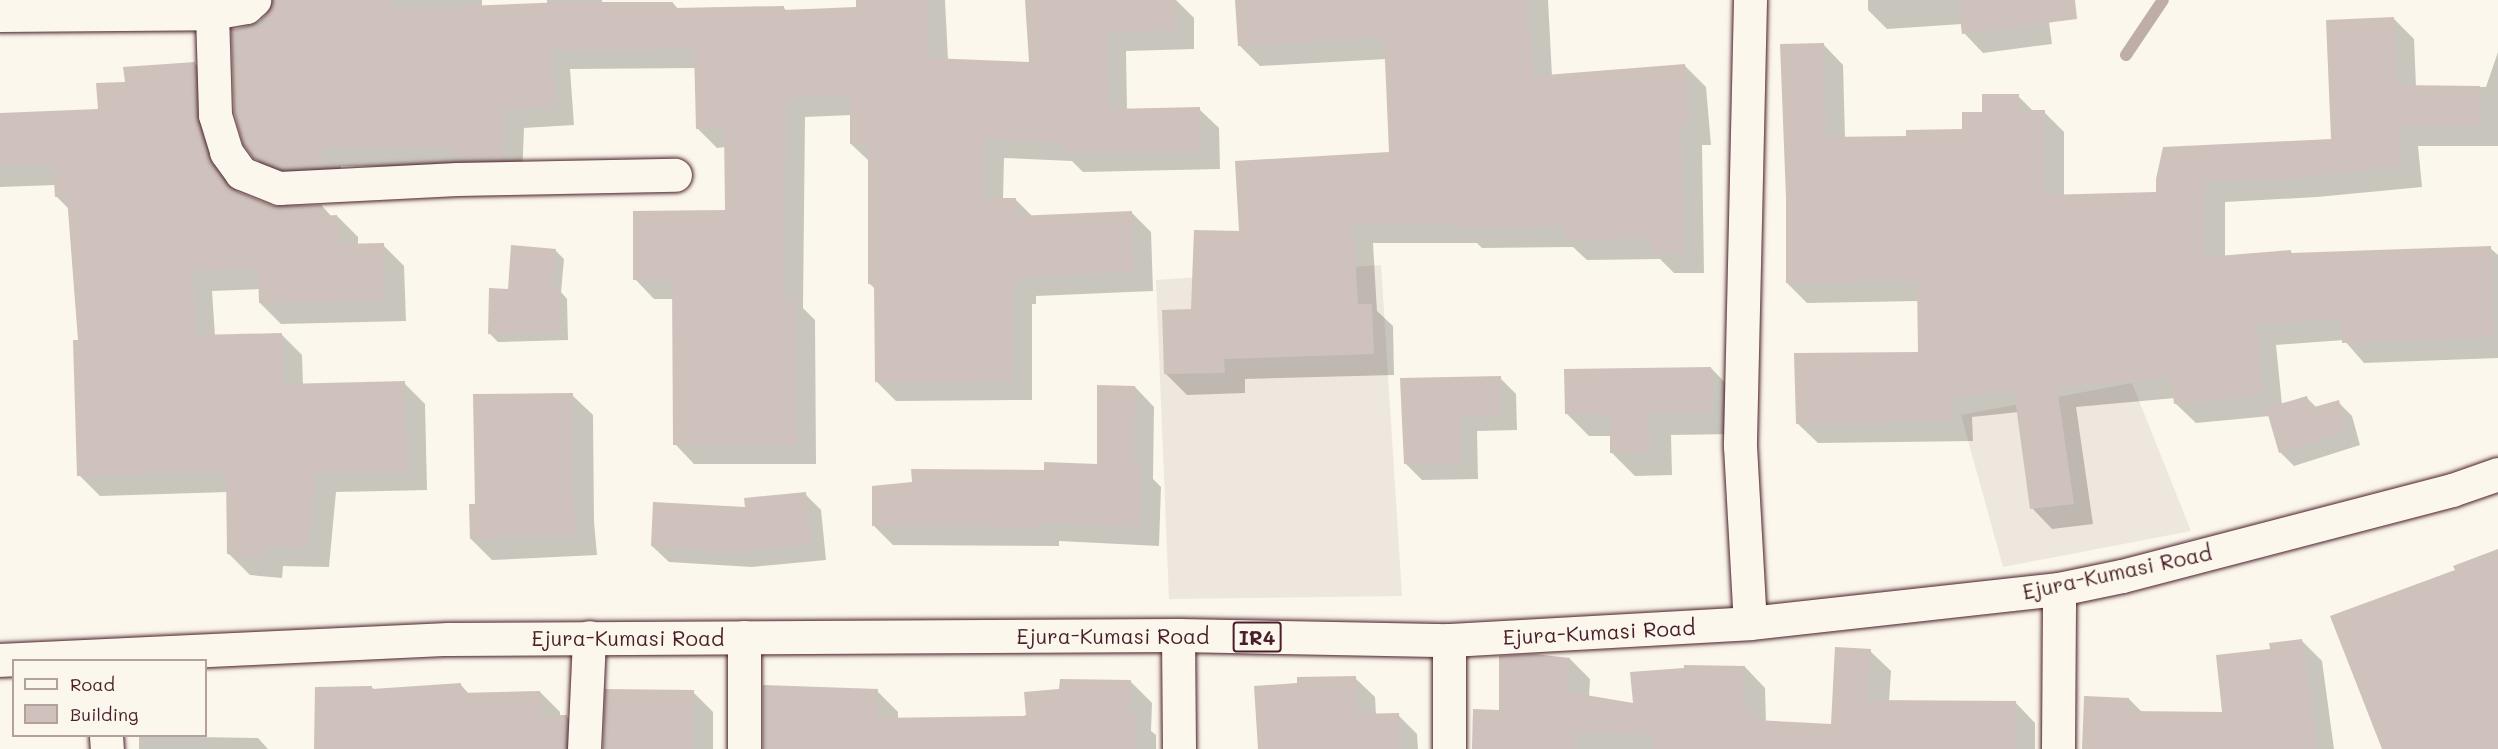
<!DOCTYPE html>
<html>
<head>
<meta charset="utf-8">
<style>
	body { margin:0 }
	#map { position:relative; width:2498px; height:749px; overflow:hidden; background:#fbf7ec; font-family:Mali,sans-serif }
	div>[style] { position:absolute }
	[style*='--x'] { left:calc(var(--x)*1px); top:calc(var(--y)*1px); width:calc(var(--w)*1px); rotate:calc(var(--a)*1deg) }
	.built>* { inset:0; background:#eee7de }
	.shadow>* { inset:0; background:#0003 }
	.stream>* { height:12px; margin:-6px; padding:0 6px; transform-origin:6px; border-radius:6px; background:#bfadaa }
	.building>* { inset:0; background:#cfc2bc }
	.roads { filter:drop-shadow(0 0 2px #4a1f2b) drop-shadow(0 0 2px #4a1f2b) }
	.street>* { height:33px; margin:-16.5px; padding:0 16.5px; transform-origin:16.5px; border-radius:16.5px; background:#fbf7ec }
	.primary>* { height:33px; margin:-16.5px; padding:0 16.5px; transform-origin:16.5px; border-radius:16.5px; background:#fbf7ec }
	span { translate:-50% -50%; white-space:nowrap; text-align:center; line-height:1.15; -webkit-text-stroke:4.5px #fbf7ec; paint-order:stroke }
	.shield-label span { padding:2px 4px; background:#fbf7ec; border:2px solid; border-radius:4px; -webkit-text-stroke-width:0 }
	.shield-label { font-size:20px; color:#4a1f2b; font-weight:700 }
	.street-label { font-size:21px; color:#4a1f2b }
	.legend { position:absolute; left:12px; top:659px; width:195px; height:78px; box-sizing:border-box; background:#fbf7ec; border:2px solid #b4a19f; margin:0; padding:8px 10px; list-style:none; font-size:18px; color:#4a1f2b }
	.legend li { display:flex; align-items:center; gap:12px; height:30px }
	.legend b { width:30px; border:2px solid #b4a19f }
</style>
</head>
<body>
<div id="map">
	<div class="built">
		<div style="clip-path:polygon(1381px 265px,1402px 596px,1169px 599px,1156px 280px)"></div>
		<div style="clip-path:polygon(2132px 383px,2191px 531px,2003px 567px,1961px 415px)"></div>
	</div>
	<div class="shadow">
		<div style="clip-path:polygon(234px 0,482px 0,482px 8px,547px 6px,547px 0,602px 0,602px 3px,673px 3px,678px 9px,784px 8px,787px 11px,858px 8px,857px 0,945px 0,948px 60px,1030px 63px,1027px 0,1176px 0,1194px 18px,1194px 49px,1126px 51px,1127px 110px,1199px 109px,1219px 128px,1220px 169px,1083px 172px,1072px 161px,1004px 158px,1003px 200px,1016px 200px,1033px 217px,1131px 212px,1151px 232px,1153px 291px,1036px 296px,1036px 304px,1032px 304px,1032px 400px,896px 401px,876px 381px,875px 289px,869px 283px,869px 161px,851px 144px,852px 115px,805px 117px,803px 308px,815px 320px,816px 464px,694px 464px,675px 444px,674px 299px,654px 299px,635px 279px,726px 211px,726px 147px,717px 148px,697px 128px,696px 68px,570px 69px,574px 125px,524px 128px,522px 178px,463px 167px,341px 166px,341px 186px,274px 177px,254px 157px,233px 30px,259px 22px,273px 7px,273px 1px,258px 9px)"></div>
		<div style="clip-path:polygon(1237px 0,1548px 0,1552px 76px,1685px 66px,1706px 87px,1711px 145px,1702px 145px,1704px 273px,1674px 273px,1660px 259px,1587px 260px,1573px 247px,1482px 248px,1477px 243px,1373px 243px,1377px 311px,1393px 326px,1394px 375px,1245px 379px,1245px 393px,1187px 395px,1166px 374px,1193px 311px,1241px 233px,1391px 154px,1386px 59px,1260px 66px,1239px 45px)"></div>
		<div style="clip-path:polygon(1868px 0,2046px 0,2052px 44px,1983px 53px,1964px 33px,1962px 24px,1887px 29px,1868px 10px)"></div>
		<div style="clip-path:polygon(2394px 19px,2414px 39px,2416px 87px,2486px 87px,2498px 52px,2498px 146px,2418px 146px,2422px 187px,2317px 197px,2225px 202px,2225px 257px,2290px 251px,2293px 254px,2490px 248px,2498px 255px,2498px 358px,2364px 363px,2344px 340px,2276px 345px,2282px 405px,2307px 398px,2317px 408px,2338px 402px,2352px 416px,2360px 445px,2294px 466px,2280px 452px,2270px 416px,2196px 423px,2175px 403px,2175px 398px,2076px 407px,2093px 524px,2052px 529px,2032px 508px,2019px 412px,1972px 417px,1973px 441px,1818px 443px,1797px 423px,1920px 353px,1919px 301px,1807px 303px,1787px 283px,1823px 44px,1843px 65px,1845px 138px,1908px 138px,1964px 130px,1984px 113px,2018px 96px,2034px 112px,2044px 112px,2064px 132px,2064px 196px,2158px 194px,2332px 141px)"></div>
		<div style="clip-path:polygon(194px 63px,215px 84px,229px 180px,238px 193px,272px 207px,322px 206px,332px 217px,337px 216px,358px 237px,358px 245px,383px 245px,404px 266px,406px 321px,281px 324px,260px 303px,260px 289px,212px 291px,215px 336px,281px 334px,302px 355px,303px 385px,404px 383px,425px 404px,427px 490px,336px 492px,329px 567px,283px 566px,282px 578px,250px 575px,229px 554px,228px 492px,100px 496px,79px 475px,80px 342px,70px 210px,57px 197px,56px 185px,0 187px,0 115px,99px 110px,127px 83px)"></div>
		<div style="clip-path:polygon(556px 251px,564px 259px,561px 292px,567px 299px,568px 340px,498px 342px,490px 334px,509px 291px)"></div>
		<div style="clip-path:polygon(1711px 368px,1733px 391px,1734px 434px,1671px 435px,1672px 475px,1635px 476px,1612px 453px,1612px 436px,1589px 436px,1566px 413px)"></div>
		<div style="clip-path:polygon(1500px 378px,1516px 394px,1517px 430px,1477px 431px,1478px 479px,1422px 480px,1405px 463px)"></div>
		<div style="clip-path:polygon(1135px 387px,1154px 407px,1153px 479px,1161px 487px,1159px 546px,1059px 541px,1059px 546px,893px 545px,873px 525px,1045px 471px,1098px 466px)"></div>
		<div style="clip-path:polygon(572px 395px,593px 415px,594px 522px,597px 555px,492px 560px,471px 539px,476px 505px)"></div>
		<div style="clip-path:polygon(805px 494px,821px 510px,826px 560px,752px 567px,669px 562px,652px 546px,747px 509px)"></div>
		<div style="clip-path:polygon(2302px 641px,2322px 661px,2334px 749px,2083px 749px,2129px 699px,2142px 712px,2224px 713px,2272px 651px)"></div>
		<div style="clip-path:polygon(1870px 651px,1891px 671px,1889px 702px,2015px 702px,2035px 723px,2035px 749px,1474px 749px,1500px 711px,1570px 659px,1590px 679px,1589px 697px,1634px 705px,1745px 667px,1765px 688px,1766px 722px,1832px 725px)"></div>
		<div style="clip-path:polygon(1355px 678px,1375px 697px,1376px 715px,1398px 715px,1417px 734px,1418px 749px,1260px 749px)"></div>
		<div style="clip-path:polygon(1130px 681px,1152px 703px,1151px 731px,1156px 735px,1156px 749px,764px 749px,877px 691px,898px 712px,898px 720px,1023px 718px)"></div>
		<div style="clip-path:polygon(460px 684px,470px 695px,540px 692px,560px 712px,560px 716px,566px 716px,586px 736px,586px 749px,316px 749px,371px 687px,375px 690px)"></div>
		<div style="clip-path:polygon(693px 692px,713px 712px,713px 749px,604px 749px)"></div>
		<div style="clip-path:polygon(139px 736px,258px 738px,268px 749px,139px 749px)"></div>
	</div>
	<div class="stream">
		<div style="--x:2126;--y:55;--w:66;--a:-56.1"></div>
	</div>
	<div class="building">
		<div style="clip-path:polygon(272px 0,390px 0,390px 9px,566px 2px,673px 2px,673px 8px,784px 6px,784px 10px,856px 7px,856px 0,927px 0,930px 58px,1029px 62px,1025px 0,1175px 0,1175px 30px,1107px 32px,1109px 109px,1200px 107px,1201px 150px,1062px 153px,1061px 142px,985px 139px,984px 198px,1016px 198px,1016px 216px,1132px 211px,1134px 272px,1017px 277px,1017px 285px,1013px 285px,1013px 381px,875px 382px,874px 284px,868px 284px,868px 144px,850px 144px,850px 95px,786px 98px,784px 299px,796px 299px,797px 445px,673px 445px,672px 280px,633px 280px,633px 211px,725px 210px,724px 128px,696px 129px,694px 49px,552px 50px,556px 106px,505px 109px,503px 159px,451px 157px,451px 148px,322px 147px,322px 167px,282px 169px,253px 158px,243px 144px,234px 112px,231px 29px,266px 28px,266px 14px)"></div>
		<div style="clip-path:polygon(1235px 0,1528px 0,1533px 76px,1685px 64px,1690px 124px,1681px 125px,1684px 253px,1652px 253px,1651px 238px,1564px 240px,1564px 226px,1460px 228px,1460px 223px,1353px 223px,1358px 304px,1372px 304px,1374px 354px,1224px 359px,1225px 373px,1164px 374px,1162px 310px,1191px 309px,1194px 230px,1239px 231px,1235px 161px,1389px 152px,1384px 37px,1238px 46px)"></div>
		<div style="clip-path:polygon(1958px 0,2075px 0,2077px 19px,1962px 34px)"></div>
		<div style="clip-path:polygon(2394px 17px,2397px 85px,2480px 86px,2479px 126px,2398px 126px,2402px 167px,2296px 178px,2205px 182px,2205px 257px,2291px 250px,2291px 253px,2491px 246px,2494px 337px,2342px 343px,2341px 319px,2257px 325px,2263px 395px,2174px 404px,2171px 377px,2057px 387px,2074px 504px,2030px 509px,2014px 391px,1953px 397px,1953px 421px,1796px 424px,1794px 353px,1918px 352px,1917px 281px,1786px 283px,1786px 198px,1780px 44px,1824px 43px,1826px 137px,1906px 136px,1906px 130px,1962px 129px,1962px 112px,1982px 112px,1982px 94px,2019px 94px,2018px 110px,2045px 110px,2044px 195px,2156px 192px,2156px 179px,2163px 147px,2331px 139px,2326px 20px)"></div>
		<div style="clip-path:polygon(195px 62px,197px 120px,208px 158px,226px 184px,234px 190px,273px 206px,322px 205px,322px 216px,337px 215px,340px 244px,384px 243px,386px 300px,259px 303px,258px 268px,191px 271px,197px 335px,282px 333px,283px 384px,405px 381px,407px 470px,316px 471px,308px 547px,262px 546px,262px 558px,227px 554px,226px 471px,77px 476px,73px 340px,78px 340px,67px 197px,55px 197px,53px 164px,0 166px,0 113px,98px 109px,96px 83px,125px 82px,123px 67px)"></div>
		<div style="clip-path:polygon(511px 245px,556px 249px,552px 289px,560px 289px,561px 332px,488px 334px,489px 288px,508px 289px)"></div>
		<div style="clip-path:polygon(1711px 367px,1712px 412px,1649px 413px,1650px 453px,1610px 453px,1610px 414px,1565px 414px,1564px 369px)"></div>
		<div style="clip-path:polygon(1501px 376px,1501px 415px,1461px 415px,1462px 463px,1404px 464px,1400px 378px)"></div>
		<div style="clip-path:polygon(1097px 385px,1135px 386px,1134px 466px,1142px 466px,1140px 527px,1040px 522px,1040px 527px,872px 526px,872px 486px,912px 482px,911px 469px,1044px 470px,1044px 462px,1097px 464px)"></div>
		<div style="clip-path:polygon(573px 393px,573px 500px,577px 535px,470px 539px,469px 504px,475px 504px,473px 394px)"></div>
		<div style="clip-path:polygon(2307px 396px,2311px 408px,2339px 400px,2347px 431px,2279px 453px,2266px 408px)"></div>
		<div style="clip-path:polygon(806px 492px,811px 544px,735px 552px,651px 546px,653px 502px,745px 507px,744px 498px)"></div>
		<div style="clip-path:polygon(2498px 549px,2498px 749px,2382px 749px,2330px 616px,2455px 570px,2453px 566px)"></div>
		<div style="clip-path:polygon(2302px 639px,2318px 749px,2082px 749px,2084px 696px,2129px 698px,2129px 711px,2222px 712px,2216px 655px,2270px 649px,2269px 643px)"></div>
		<div style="clip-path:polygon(1835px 647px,1871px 649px,1868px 700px,2016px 701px,2016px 749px,1653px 749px,1653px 735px,1577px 732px,1577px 749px,1472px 749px,1473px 709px,1499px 710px,1499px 656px,1534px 654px,1570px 658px,1568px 692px,1633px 703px,1630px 672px,1684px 668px,1684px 665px,1745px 666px,1745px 709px,1756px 710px,1756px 720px,1831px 724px)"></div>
		<div style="clip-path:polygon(1356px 676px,1357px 714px,1399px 713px,1400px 749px,1258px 749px,1254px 686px,1297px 683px,1297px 677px)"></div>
		<div style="clip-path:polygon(1060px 679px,1131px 680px,1130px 713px,1135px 712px,1136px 749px,763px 749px,763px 685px,878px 689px,877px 718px,1023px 716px,1026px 715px,1024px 692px,1059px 689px)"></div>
		<div style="clip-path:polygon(461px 683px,460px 693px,540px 691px,541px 715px,567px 715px,565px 749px,314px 749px,315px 687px,372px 686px,372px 689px)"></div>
		<div style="clip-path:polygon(605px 689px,694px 690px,694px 749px,603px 749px)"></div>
	</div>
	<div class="roads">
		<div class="street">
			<div style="--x:1750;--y:0;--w:446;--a:91.3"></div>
			<div style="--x:1740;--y:446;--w:177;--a:86.8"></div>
			<div style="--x:212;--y:13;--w:102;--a:88.3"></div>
			<div style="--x:215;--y:115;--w:39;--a:73"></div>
			<div style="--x:226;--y:152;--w:26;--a:54"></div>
			<div style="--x:241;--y:173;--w:41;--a:21.5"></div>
			<div style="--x:279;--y:188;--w:178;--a:-2.9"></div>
			<div style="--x:457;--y:179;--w:218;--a:-1.1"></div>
			<div style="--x:0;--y:15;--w:212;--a:-0.5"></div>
			<div style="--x:212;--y:13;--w:35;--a:-10"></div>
			<div style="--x:246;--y:7;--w:11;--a:-41"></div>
			<div style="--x:1178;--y:635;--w:114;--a:89.5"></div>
			<div style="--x:744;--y:637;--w:112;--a:90"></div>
			<div style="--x:1449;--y:640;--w:109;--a:90"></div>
			<div style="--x:106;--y:736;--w:13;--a:86"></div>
			<div style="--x:584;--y:749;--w:112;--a:-87.4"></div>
			<div style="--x:2058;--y:749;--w:160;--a:-89.6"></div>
		</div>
		<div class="primary">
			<div style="--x:0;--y:660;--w:448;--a:-2.7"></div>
			<div style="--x:448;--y:639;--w:730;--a:-0.31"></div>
			<div style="--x:1178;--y:635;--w:271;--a:1.1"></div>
			<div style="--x:1449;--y:640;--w:301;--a:-3.2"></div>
			<div style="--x:1750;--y:623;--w:311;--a:-6.3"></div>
			<div style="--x:2059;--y:589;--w:64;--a:-11.7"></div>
			<div style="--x:2122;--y:576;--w:341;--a:-14.6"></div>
			<div style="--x:2452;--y:490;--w:49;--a:-19.2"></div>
		</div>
	</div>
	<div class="shield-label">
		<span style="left:1257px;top:637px">IR4</span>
	</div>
	<div class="street-label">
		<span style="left:2117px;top:572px;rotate:-12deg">Ejura-Kumasi Road</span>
		<span style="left:1599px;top:632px;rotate:-3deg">Ejura-Kumasi Road</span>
		<span style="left:1113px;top:636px">Ejura-Kumasi Road</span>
		<span style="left:628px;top:638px">Ejura-Kumasi Road</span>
	</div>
	<ul class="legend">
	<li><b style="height:8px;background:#fbf7ec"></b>Road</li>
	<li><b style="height:16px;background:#cfc2bc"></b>Building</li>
	</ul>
</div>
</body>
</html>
